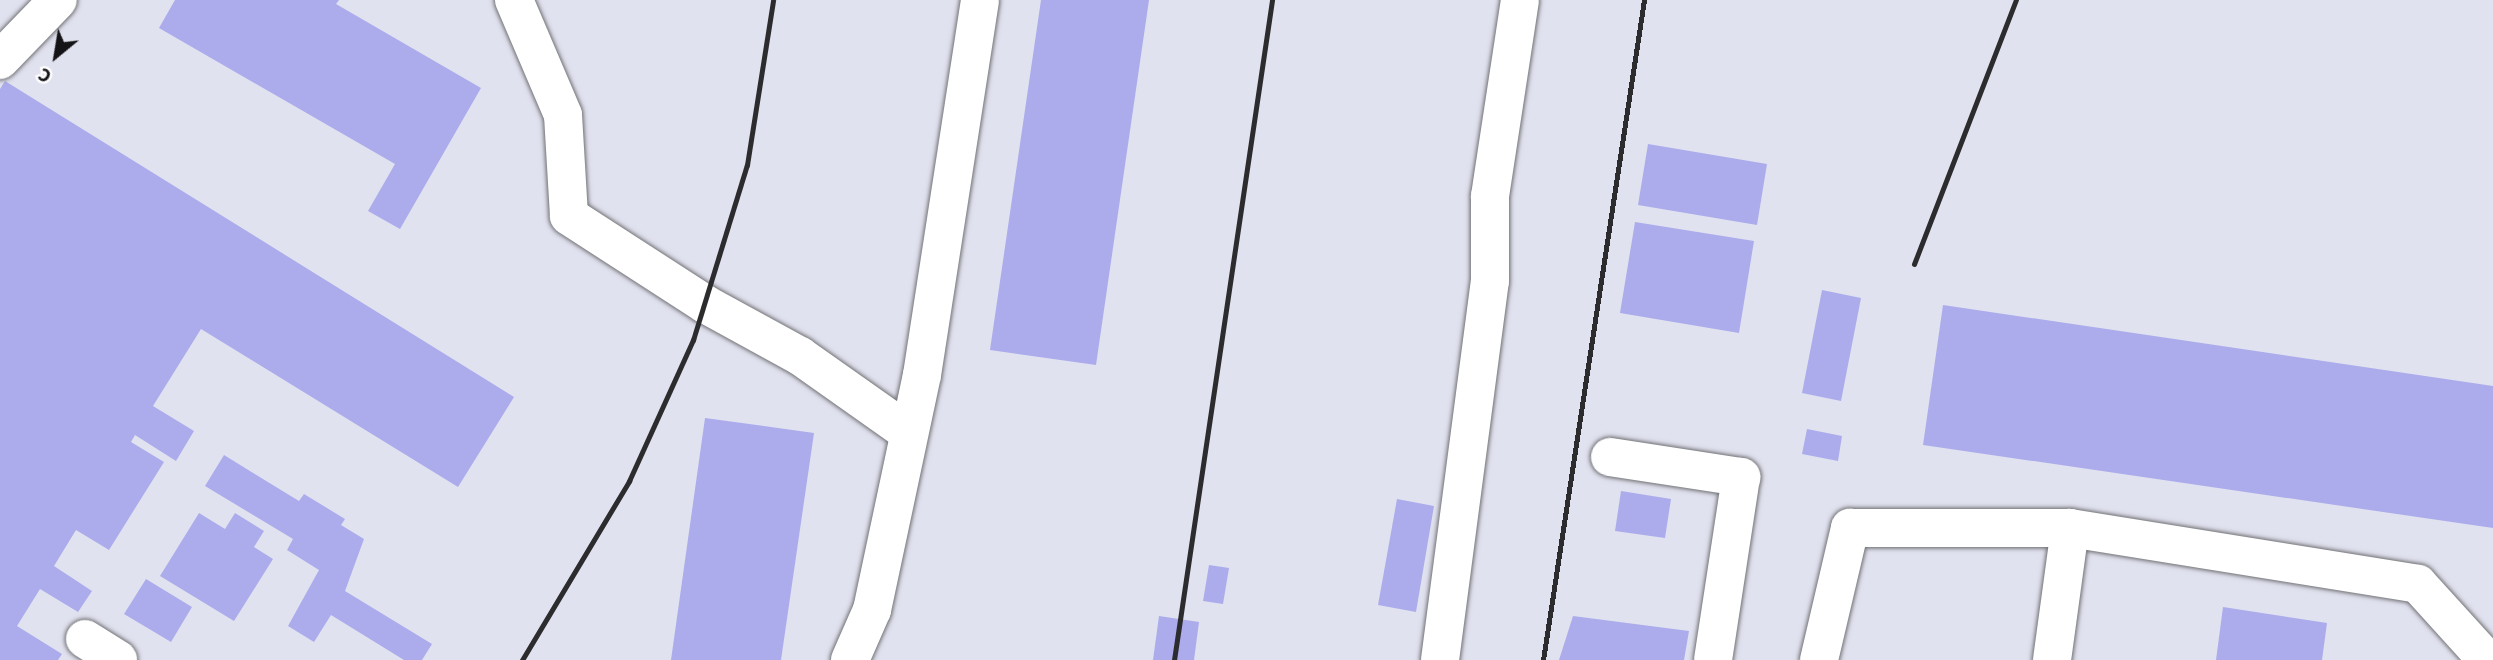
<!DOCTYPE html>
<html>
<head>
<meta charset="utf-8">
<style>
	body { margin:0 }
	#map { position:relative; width:2493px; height:660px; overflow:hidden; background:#efeff4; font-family:"Source Sans 3",sans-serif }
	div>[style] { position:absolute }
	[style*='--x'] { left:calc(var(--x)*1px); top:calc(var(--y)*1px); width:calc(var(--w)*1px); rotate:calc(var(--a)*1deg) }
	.built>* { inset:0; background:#e1e2ef }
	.building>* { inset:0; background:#acacec }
	.roads { filter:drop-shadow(0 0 2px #717276) drop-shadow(0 0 2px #717276) }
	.minor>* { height:38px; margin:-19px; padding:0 19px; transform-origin:19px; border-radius:19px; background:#fff }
	.rail>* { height:5px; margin:-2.5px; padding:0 2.5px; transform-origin:2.5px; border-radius:2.5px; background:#2c2c2e }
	span { translate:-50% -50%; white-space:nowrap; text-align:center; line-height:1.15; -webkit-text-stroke:6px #fdfdff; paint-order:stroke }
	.north { position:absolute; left:21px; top:21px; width:70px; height:70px; -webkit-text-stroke:5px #fdfdff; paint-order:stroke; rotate:210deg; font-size:19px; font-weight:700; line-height:28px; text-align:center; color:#141416 }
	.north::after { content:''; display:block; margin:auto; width:24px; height:32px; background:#141416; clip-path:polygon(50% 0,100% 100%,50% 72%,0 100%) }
</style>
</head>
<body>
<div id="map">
	<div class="built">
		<div style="clip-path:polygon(0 0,2493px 0,2493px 660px,0 660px)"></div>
	</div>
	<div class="building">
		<div style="clip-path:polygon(175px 0,339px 0,336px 4px,481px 88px,400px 229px,368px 211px,395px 164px,159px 28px)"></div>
		<div style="clip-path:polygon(1041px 0,1149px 0,1096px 365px,990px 350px)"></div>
		<div style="clip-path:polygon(5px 81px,514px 397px,458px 487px,201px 329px,153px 406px,194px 431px,176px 461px,135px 435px,131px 442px,164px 462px,109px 550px,76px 530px,54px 566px,92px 591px,78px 612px,40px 589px,17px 626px,62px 654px,58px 660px,0 660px,0 89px)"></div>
		<div style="clip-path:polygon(1648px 144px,1767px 164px,1757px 225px,1638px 205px)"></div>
		<div style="clip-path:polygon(1635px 222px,1754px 241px,1739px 333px,1620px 313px)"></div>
		<div style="clip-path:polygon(1822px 290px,1861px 298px,1841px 401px,1802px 393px)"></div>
		<div style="clip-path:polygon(1943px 305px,2493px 386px,2493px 528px,1923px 445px)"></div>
		<div style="clip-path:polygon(705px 418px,814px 433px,781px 660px,671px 660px)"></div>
		<div style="clip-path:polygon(1807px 429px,1842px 436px,1838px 461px,1802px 454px)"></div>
		<div style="clip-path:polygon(224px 455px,299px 501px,304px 494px,345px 519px,341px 525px,364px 539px,345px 591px,432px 644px,422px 660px,404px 660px,331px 615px,314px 642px,288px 626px,319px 570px,287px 550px,293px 539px,205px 486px)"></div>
		<div style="clip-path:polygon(1621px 491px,1671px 499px,1665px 538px,1615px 531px)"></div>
		<div style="clip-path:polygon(1397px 499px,1434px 506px,1416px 612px,1378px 605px)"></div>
		<div style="clip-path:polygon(199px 513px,225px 529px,235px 513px,264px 531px,254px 547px,273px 559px,234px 621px,160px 576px)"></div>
		<div style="clip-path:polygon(1209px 565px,1229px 568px,1223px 604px,1203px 601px)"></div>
		<div style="clip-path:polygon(146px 579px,192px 607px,171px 642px,124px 614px)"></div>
		<div style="clip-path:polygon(2223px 607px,2327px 623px,2322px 660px,2216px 660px)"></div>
		<div style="clip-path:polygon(1159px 616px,1199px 622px,1194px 660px,1153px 660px)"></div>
		<div style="clip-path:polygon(1573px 616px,1689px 631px,1684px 660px,1559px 660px)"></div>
	</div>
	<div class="roads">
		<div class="minor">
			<div style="--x:514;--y:0;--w:125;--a:66.9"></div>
			<div style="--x:563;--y:115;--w:101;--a:86.6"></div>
			<div style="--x:569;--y:216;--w:162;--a:32.9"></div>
			<div style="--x:705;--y:304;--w:108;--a:28.7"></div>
			<div style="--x:800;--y:356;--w:133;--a:35.2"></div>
			<div style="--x:0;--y:60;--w:83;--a:-46"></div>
			<div style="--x:1610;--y:457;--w:133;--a:8.7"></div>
			<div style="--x:1741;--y:477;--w:185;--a:98.7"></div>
			<div style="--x:85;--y:639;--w:39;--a:32"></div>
			<div style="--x:850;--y:660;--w:55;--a:-66.3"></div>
			<div style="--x:872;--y:610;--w:240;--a:-78"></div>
			<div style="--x:922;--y:375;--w:379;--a:-81.2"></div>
			<div style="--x:1440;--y:660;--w:382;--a:-82.5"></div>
			<div style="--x:1490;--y:281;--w:85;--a:-90"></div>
			<div style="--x:1490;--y:196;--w:198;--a:-81.3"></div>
			<div style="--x:1819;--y:660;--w:136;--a:-76.8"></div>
			<div style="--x:1850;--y:528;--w:220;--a:0"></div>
			<div style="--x:2052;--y:660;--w:133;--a:-82.2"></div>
			<div style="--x:2070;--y:528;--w:352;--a:9.1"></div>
			<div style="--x:2418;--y:584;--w:103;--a:47.8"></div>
		</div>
	</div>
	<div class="rail">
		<div style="--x:1914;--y:264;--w:283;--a:-68.9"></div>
		<div style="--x:522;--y:660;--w:209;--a:-59.1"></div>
		<div style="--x:629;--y:481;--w:155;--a:-65.6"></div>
		<div style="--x:693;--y:340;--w:183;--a:-72.9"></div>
		<div style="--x:747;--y:165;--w:167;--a:-81"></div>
		<div style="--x:1174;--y:660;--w:667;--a:-81.55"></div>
		<div style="--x:1543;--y:660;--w:668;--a:-81.3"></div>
	</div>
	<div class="north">С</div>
</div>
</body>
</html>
